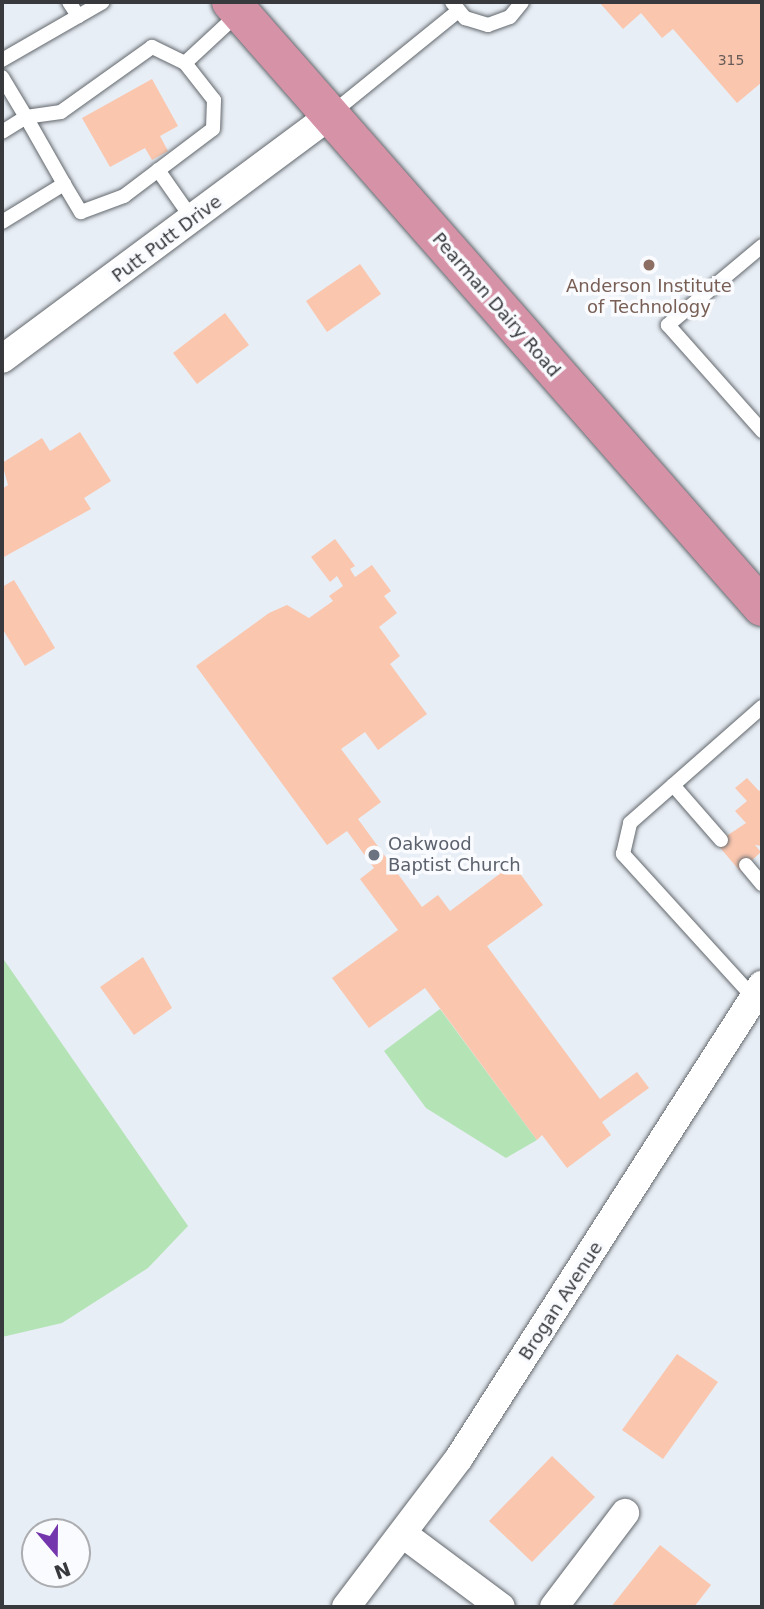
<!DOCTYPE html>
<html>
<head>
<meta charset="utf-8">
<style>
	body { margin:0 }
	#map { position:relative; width:764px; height:1609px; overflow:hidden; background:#e8eef5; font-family:"DejaVu Sans",sans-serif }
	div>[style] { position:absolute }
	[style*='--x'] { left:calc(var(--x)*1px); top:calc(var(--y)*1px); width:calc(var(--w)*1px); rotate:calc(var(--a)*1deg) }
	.green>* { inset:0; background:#b4e3b6 }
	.building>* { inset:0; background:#fac6ae }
	.roads { filter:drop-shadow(0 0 2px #62686d) drop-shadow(0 0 2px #62686d) }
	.service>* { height:14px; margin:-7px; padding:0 7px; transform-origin:7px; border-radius:7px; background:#fff }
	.minor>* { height:28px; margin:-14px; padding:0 14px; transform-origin:14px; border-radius:14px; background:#fff }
	.trunk>* { height:38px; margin:-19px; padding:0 19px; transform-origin:19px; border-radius:19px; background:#d693a7 }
	.dots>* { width:19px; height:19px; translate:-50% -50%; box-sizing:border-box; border:4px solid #f9fbfe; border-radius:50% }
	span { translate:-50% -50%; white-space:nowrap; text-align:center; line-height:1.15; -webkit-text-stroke:7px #f9fbfe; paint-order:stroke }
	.number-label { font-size:14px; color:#685c58 }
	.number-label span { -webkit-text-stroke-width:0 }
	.street-label { font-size:18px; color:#37393c }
	.education-label { font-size:18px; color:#785e54 }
	.worship-label { font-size:18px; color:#5b616d }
	.left { translate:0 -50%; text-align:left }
	.frame { position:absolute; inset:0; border:4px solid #37393c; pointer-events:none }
	.north { position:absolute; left:21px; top:1518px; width:70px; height:70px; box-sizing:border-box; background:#f9fbfe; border:2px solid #abadb0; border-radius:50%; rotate:160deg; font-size:19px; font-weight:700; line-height:28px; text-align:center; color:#37393c }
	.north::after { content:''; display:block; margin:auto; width:24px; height:32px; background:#7436ac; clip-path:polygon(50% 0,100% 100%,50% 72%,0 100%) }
</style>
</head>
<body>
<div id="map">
	<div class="green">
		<div style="clip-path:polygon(2px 957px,188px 1226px,148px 1268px,62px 1323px,2px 1337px)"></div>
		<div style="clip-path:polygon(440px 1009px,537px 1140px,506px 1158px,426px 1108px,384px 1051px)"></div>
	</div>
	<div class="building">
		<div style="clip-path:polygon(599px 2px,762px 2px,762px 82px,737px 103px,673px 29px,662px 38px,641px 13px,623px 29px)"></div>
		<div style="clip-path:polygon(152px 79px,178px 126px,160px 136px,168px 151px,152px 160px,145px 148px,110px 167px,82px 118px)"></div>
		<div style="clip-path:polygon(360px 264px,381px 294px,327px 332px,306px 301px)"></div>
		<div style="clip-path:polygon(225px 313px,249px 345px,197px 384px,173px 353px)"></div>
		<div style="clip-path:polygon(80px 432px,111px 481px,84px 498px,91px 509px,2px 558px,2px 489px,8px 485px,2px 463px,42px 438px,50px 451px)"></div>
		<div style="clip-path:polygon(335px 539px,355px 566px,350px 569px,355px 577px,372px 565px,391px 591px,384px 596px,397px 613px,379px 627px,400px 656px,390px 664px,427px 714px,378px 750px,365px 732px,341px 749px,381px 802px,358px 819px,422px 907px,438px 895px,450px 911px,513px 864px,543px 905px,487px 946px,600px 1099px,637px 1072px,649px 1088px,602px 1122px,611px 1135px,567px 1168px,542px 1135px,537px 1140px,425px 988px,369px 1028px,332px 978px,398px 930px,360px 879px,374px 868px,347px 831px,327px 845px,196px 666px,269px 613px,287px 605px,309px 618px,333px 601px,329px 596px,343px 586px,337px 576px,330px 582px,311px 557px)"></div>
		<div style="clip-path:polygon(14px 580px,55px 648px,25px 666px,2px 628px,2px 587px)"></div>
		<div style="clip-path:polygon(747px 778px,759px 791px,762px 788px,762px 846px,755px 845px,761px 852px,740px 871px,716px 843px,746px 823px,735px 811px,747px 801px,735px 788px)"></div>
		<div style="clip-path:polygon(143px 957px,172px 1008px,134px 1035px,100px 987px)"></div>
		<div style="clip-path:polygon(677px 1354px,718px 1382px,663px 1459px,622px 1430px)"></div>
		<div style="clip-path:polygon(552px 1456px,595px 1497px,532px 1562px,489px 1521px)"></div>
		<div style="clip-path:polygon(660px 1545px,711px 1585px,694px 1607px,611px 1607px)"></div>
	</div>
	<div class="roads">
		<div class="service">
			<div style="--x:69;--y:2;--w:17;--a:57"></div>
			<div style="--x:452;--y:2;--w:21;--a:51"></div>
			<div style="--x:465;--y:18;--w:24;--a:17"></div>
			<div style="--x:488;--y:25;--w:23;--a:-20"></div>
			<div style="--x:510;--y:17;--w:19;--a:-51"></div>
			<div style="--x:2;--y:60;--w:116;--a:-29.9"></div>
			<div style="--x:185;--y:63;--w:74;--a:-42.8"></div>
			<div style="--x:2;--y:77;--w:47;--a:59"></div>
			<div style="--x:26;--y:117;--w:77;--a:60.4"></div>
			<div style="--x:64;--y:184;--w:33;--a:59"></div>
			<div style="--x:81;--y:212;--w:46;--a:-20.4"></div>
			<div style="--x:124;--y:196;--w:111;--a:-37"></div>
			<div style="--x:213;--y:129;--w:29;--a:-88"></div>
			<div style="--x:214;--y:100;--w:47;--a:-128.1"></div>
			<div style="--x:185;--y:63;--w:37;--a:-154"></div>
			<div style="--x:152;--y:47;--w:112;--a:144.5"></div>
			<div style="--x:61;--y:112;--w:35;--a:172"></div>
			<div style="--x:26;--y:117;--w:28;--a:148"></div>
			<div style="--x:331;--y:114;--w:164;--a:-39"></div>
			<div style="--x:158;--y:170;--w:61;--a:55"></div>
			<div style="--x:2;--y:222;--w:73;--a:-31.5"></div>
			<div style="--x:762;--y:246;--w:123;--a:140"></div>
			<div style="--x:668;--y:325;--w:142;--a:48.4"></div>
			<div style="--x:673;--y:785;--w:73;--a:48.9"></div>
			<div style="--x:746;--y:865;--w:25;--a:50"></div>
			<div style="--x:754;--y:998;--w:195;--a:-132.3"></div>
			<div style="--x:623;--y:854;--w:32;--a:-77"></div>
			<div style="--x:630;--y:823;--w:176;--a:-41.3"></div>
		</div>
		<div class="minor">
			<div style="--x:2;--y:359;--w:409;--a:-36.6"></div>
			<div style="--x:403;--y:1534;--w:122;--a:36.7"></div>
			<div style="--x:346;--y:1607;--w:187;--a:-52.8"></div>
			<div style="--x:459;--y:1458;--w:562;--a:-57.36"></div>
			<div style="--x:554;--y:1607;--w:118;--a:-52.9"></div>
		</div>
		<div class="trunk">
			<div style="--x:231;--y:2;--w:805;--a:48.73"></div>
		</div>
	</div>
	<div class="dots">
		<div style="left:649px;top:265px;background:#8d6e63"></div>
		<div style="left:374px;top:855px;background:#6b7280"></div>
	</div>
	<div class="number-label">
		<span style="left:731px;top:60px">315</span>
	</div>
	<div class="street-label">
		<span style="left:167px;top:239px;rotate:-37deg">Putt Putt Drive</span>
		<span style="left:496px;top:305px;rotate:49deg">Pearman Dairy Road</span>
		<span style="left:561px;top:1301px;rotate:-57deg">Brogan Avenue</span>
	</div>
	<div class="education-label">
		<span style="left:649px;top:297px">Anderson Institute<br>of Technology</span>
	</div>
	<div class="worship-label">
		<span class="left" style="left:388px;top:855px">Oakwood<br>Baptist Church</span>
	</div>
	<div class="frame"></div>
	<div class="north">N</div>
</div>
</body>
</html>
